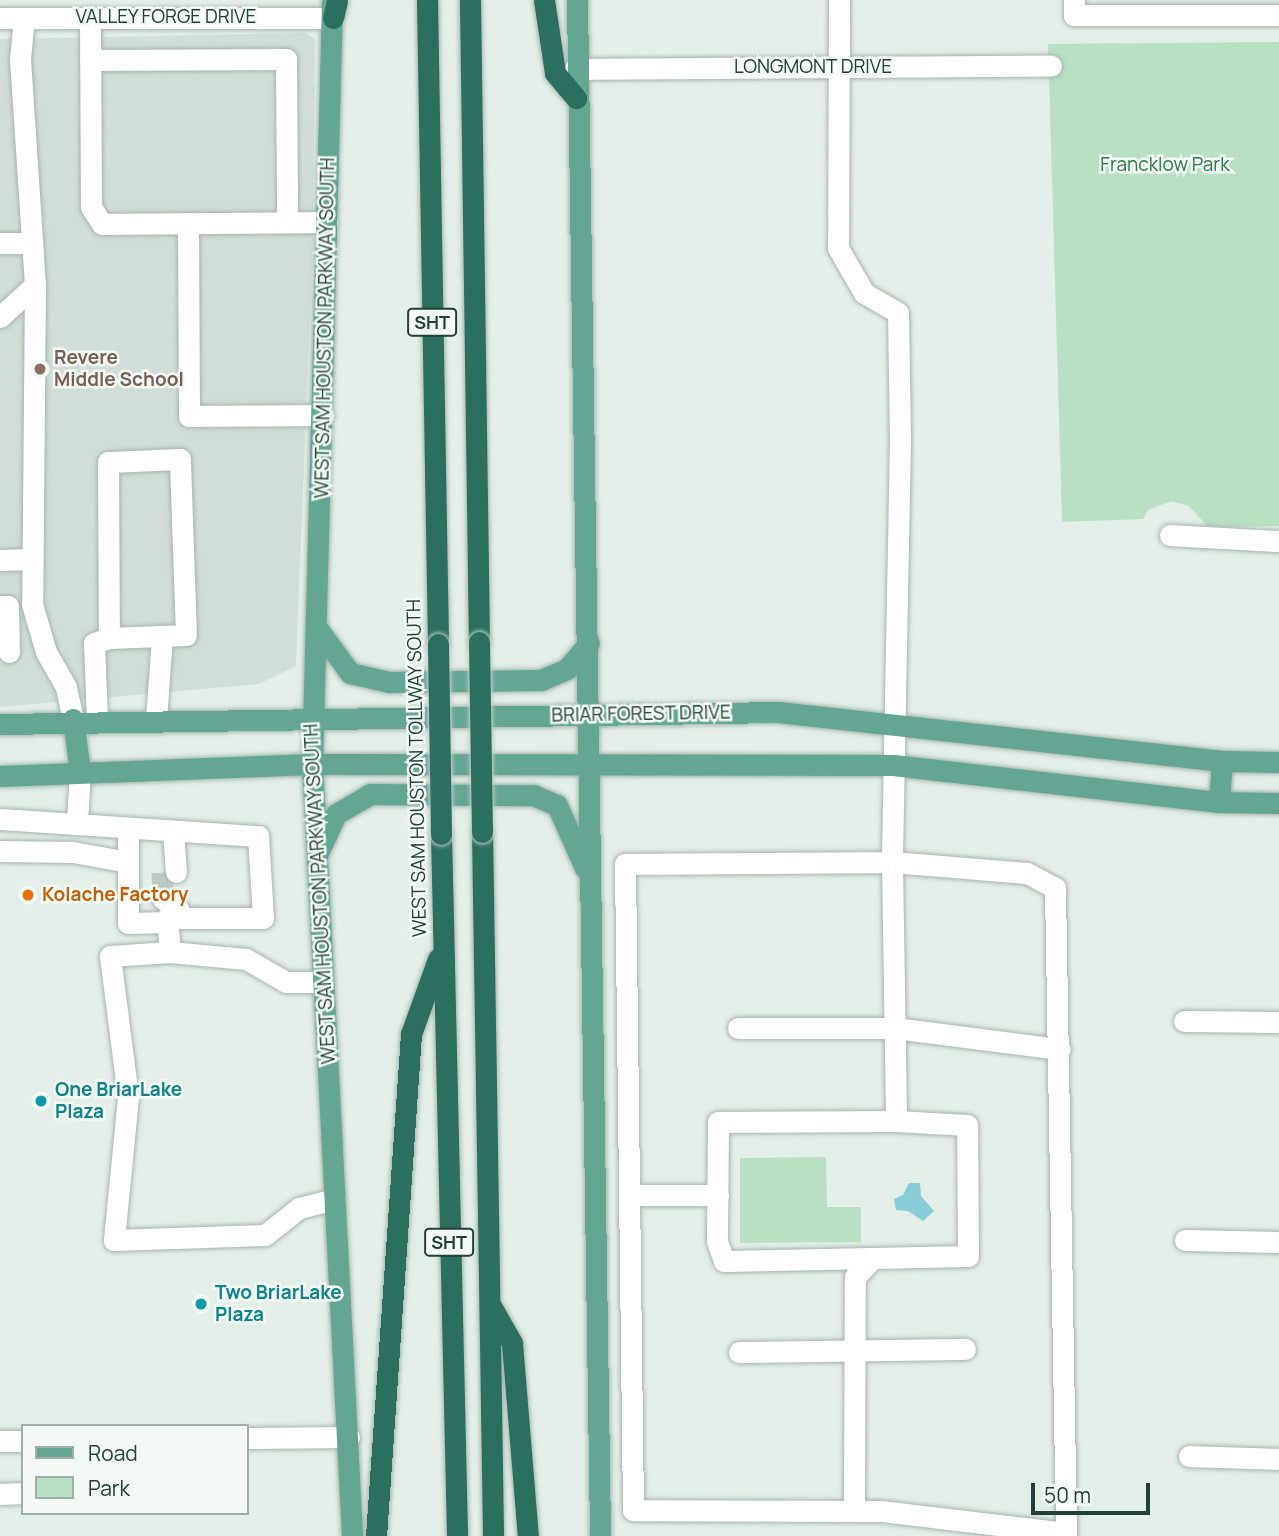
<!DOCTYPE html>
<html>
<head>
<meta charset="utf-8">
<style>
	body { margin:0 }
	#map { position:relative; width:1279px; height:1536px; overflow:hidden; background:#e3eee8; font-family:Manrope,sans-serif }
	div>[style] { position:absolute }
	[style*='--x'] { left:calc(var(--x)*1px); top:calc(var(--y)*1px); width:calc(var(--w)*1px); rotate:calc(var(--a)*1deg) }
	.built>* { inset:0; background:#d1ded7 }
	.green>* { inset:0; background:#bae0c3 }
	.water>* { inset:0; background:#87ccd6 }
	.minor-tunnel>* { height:21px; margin-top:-10.5px; transform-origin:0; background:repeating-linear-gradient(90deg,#bccbc5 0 21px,transparent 0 31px) }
	.roads { filter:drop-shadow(0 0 2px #a5b6af) drop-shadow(0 0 2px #a5b6af) }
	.minor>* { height:21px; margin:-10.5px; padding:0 10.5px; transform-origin:10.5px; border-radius:10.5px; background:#fff }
	.major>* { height:21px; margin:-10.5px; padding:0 10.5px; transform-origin:10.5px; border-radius:10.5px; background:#64a694 }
	.highway>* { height:21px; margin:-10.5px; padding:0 10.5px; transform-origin:10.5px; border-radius:10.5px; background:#2a6f5f }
	.bridges { filter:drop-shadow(0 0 2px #c1cac7) drop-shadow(0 0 2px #c1cac7) }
	.highway-bridge>* { height:21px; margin:-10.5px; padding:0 10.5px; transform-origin:10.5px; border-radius:10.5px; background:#2a6f5f }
	.dots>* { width:19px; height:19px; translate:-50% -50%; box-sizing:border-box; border:4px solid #f3faf6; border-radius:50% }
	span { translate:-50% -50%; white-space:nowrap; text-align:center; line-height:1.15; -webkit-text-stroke:5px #f3faf6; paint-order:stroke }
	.shield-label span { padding:2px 5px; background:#f3faf6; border:2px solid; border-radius:5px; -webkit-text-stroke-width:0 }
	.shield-label { font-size:18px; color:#214037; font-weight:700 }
	.street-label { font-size:19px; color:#214037 }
	.park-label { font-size:19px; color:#287a46 }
	.education-label { font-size:19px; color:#785e54; font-weight:700 }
	.left { translate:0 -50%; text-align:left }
	.food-label { font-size:19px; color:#c56008; font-weight:700 }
	.culture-label { font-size:19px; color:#0d838f; font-weight:700 }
	.legend { position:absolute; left:21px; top:1424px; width:228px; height:91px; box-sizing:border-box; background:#f3faf6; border:2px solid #9fb0aa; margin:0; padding:9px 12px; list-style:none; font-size:21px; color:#214037 }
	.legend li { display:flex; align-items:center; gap:14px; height:35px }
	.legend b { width:35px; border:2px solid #9fb0aa }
	.scale { position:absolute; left:1031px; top:1483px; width:119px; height:32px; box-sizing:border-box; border:4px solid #214037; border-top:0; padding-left:9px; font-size:21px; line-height:24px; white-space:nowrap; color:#214037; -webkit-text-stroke:5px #f3faf6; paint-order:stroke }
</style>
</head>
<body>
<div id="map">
	<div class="built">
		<div style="clip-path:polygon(305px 33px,315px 39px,313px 238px,296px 666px,259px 684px,0 707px,0 39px)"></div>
	</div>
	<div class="green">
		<div style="clip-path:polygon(1279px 42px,1279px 526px,1208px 527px,1189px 506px,1171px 501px,1148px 510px,1143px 519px,1062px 522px,1048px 44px)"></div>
		<div style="clip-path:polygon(826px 1157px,827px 1207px,861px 1207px,861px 1242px,740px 1243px,740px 1158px)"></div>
	</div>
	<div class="water">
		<div style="clip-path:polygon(909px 1183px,920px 1183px,921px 1196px,934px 1211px,923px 1221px,908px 1211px,896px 1210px,894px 1199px,903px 1195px)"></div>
	</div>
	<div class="minor-tunnel">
		<div style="--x:162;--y:872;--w:27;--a:88"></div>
	</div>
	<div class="roads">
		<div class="minor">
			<div style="--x:839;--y:0;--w:248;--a:90.2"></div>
			<div style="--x:838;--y:248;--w:52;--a:60"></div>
			<div style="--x:864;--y:293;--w:39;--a:30"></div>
			<div style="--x:898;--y:313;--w:127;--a:89.1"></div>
			<div style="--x:900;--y:440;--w:422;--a:91.1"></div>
			<div style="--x:892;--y:862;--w:259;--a:89.1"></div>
			<div style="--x:896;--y:1121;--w:178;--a:179.7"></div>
			<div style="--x:718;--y:1122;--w:119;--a:90.5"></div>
			<div style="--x:717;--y:1241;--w:21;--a:71"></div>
			<div style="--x:724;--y:1261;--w:149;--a:-1.2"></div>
			<div style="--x:1074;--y:0;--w:15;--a:90"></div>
			<div style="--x:1074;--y:15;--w:205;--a:0"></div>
			<div style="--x:90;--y:17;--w:190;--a:89.7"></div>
			<div style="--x:91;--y:207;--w:20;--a:57"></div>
			<div style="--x:102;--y:224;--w:225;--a:-0.5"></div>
			<div style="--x:0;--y:18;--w:333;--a:0"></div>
			<div style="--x:24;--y:18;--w:41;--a:95.6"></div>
			<div style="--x:20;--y:59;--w:226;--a:86.2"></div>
			<div style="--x:35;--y:285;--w:319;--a:90.5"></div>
			<div style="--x:32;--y:604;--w:50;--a:73.7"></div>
			<div style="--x:46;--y:652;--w:40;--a:60.3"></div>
			<div style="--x:66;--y:687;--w:33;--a:78"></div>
			<div style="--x:90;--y:60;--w:196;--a:-0.3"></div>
			<div style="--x:286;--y:59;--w:163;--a:89.6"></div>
			<div style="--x:575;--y:69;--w:476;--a:-0.4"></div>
			<div style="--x:188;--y:223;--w:193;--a:89.7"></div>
			<div style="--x:189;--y:416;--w:134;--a:-0.4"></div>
			<div style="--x:0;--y:243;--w:32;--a:0"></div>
			<div style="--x:0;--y:317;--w:47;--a:-42.4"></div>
			<div style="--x:1170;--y:535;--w:109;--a:3.2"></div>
			<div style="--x:0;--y:560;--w:30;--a:-2"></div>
			<div style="--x:0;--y:606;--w:8;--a:0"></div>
			<div style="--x:8;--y:606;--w:46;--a:88.8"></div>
			<div style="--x:97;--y:719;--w:76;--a:-92.3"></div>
			<div style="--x:94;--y:643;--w:16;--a:-18"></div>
			<div style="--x:109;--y:638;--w:77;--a:-2.2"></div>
			<div style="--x:186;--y:635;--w:176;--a:-92"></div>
			<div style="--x:180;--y:459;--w:72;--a:177.6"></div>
			<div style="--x:108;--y:462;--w:176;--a:89.7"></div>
			<div style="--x:156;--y:719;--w:81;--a:-85.8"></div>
			<div style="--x:0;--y:819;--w:259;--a:3.8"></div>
			<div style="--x:258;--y:836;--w:82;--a:86.5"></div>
			<div style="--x:263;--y:918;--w:96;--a:180"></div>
			<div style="--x:167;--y:918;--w:34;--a:85"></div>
			<div style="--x:170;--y:952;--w:76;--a:5.3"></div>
			<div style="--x:246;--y:959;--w:46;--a:29.9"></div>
			<div style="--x:286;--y:982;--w:37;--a:0"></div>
			<div style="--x:77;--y:821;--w:49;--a:-86.5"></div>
			<div style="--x:128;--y:829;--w:94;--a:90"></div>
			<div style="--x:128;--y:923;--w:40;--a:-1.4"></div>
			<div style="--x:173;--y:832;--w:40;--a:85.7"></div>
			<div style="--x:0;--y:851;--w:73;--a:0.8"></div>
			<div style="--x:73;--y:852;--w:56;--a:10.3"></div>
			<div style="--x:892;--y:862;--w:135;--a:4.7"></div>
			<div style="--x:1027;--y:873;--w:32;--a:28"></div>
			<div style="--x:1055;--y:888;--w:645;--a:89.02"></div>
			<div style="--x:1066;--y:1533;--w:185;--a:-173.2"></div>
			<div style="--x:882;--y:1511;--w:249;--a:-179.8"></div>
			<div style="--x:633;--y:1510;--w:646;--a:-90.71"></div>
			<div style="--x:625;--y:864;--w:267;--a:-0.4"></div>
			<div style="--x:163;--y:899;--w:19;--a:35"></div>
			<div style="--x:170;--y:952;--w:60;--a:176.2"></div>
			<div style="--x:110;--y:956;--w:142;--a:82.7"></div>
			<div style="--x:128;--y:1097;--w:144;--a:95.6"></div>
			<div style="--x:114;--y:1240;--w:151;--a:-1.9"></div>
			<div style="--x:265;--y:1235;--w:43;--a:-38.5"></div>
			<div style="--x:299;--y:1208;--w:37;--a:-14"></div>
			<div style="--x:1184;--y:1021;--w:95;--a:0.6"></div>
			<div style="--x:738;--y:1028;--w:157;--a:0"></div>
			<div style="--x:895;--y:1028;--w:166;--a:7.3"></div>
			<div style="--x:629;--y:1195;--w:89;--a:0"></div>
			<div style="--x:1185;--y:1240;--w:94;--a:1.2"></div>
			<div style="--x:739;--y:1352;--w:226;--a:-0.8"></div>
			<div style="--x:247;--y:1438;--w:102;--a:-0.6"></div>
			<div style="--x:0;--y:1441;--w:23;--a:0"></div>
			<div style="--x:1189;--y:1456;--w:90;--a:1.9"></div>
			<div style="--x:0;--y:1494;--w:23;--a:-2"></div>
			<div style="--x:854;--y:1510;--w:233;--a:-89.8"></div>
			<div style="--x:855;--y:1277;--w:26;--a:-47"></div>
			<div style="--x:873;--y:1258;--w:95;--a:-1.2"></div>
			<div style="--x:968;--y:1256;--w:131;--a:-90.4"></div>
			<div style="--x:967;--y:1125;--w:71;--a:-176.8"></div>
		</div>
		<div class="major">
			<div style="--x:577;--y:0;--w:1536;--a:89.14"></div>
			<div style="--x:332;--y:2;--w:762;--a:91.5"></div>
			<div style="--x:312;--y:764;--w:773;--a:87.03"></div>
			<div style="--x:317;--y:628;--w:56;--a:53.7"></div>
			<div style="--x:350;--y:673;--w:40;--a:13"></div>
			<div style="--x:389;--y:682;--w:152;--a:-0.8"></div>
			<div style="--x:541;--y:680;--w:28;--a:-23"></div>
			<div style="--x:567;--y:669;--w:34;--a:-50"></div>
			<div style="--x:73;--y:719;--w:53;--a:82.5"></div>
			<div style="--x:0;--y:724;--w:778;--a:-0.88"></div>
			<div style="--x:778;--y:712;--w:447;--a:6.3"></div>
			<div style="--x:1222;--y:761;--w:57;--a:1"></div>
			<div style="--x:0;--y:776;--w:312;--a:-2.2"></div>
			<div style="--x:312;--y:764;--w:581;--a:0.1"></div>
			<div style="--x:893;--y:765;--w:328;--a:6.5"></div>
			<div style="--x:1219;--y:802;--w:60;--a:1"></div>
			<div style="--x:1219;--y:802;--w:41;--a:-85.8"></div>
			<div style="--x:317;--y:855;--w:45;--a:-65.1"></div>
			<div style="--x:336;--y:814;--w:39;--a:-30"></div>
			<div style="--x:370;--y:794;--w:163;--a:0.4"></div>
			<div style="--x:533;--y:795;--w:26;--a:23"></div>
			<div style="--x:557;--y:805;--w:69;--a:66"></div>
		</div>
		<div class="highway">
			<div style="--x:427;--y:0;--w:644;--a:89.02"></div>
			<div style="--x:470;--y:0;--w:642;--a:89.2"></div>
			<div style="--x:544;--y:0;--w:74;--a:81.4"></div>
			<div style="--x:555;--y:73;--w:33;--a:50"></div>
			<div style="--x:333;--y:18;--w:18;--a:-77"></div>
			<div style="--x:482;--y:832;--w:704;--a:89.1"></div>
			<div style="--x:441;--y:834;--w:702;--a:88.69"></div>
			<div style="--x:491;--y:1306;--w:43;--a:60.4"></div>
			<div style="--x:512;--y:1343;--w:194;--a:85.3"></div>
			<div style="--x:376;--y:1536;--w:503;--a:-86.01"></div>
			<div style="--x:411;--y:1034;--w:80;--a:-70.2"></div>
		</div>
	</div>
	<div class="bridges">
		<div class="highway-bridge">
			<div style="--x:479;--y:642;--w:190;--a:89.1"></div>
			<div style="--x:438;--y:644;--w:190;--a:89.1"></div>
		</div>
	</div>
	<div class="dots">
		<div style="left:40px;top:369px;background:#8d6e63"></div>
		<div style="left:28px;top:895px;background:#e8710a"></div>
		<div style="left:41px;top:1101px;background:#0f9aa8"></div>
		<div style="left:201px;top:1304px;background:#0f9aa8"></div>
	</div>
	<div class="shield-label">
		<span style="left:432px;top:322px">SHT</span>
		<span style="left:449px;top:1242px">SHT</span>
	</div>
	<div class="street-label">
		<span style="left:166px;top:17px">VALLEY FORGE DRIVE</span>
		<span style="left:813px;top:67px">LONGMONT DRIVE</span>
		<span style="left:325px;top:328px;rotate:-89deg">WEST SAM HOUSTON PARKWAY SOUTH</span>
		<span style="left:641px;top:714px;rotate:-1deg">BRIAR FOREST DRIVE</span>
		<span style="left:417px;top:768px;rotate:-91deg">WEST SAM HOUSTON TOLLWAY SOUTH</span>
		<span style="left:320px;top:894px;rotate:-93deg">WEST SAM HOUSTON PARKWAY SOUTH</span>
	</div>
	<div class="park-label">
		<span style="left:1165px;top:165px">Francklow Park</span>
	</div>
	<div class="education-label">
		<span class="left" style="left:54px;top:369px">Revere<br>Middle School</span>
	</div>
	<div class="food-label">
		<span class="left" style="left:42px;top:895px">Kolache Factory</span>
	</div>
	<div class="culture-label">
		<span class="left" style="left:55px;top:1101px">One BriarLake<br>Plaza</span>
		<span class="left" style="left:215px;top:1304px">Two BriarLake<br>Plaza</span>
	</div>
	<ul class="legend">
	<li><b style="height:9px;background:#64a694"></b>Road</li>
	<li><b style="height:19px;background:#bae0c3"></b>Park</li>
	</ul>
	<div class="scale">50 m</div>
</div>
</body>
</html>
